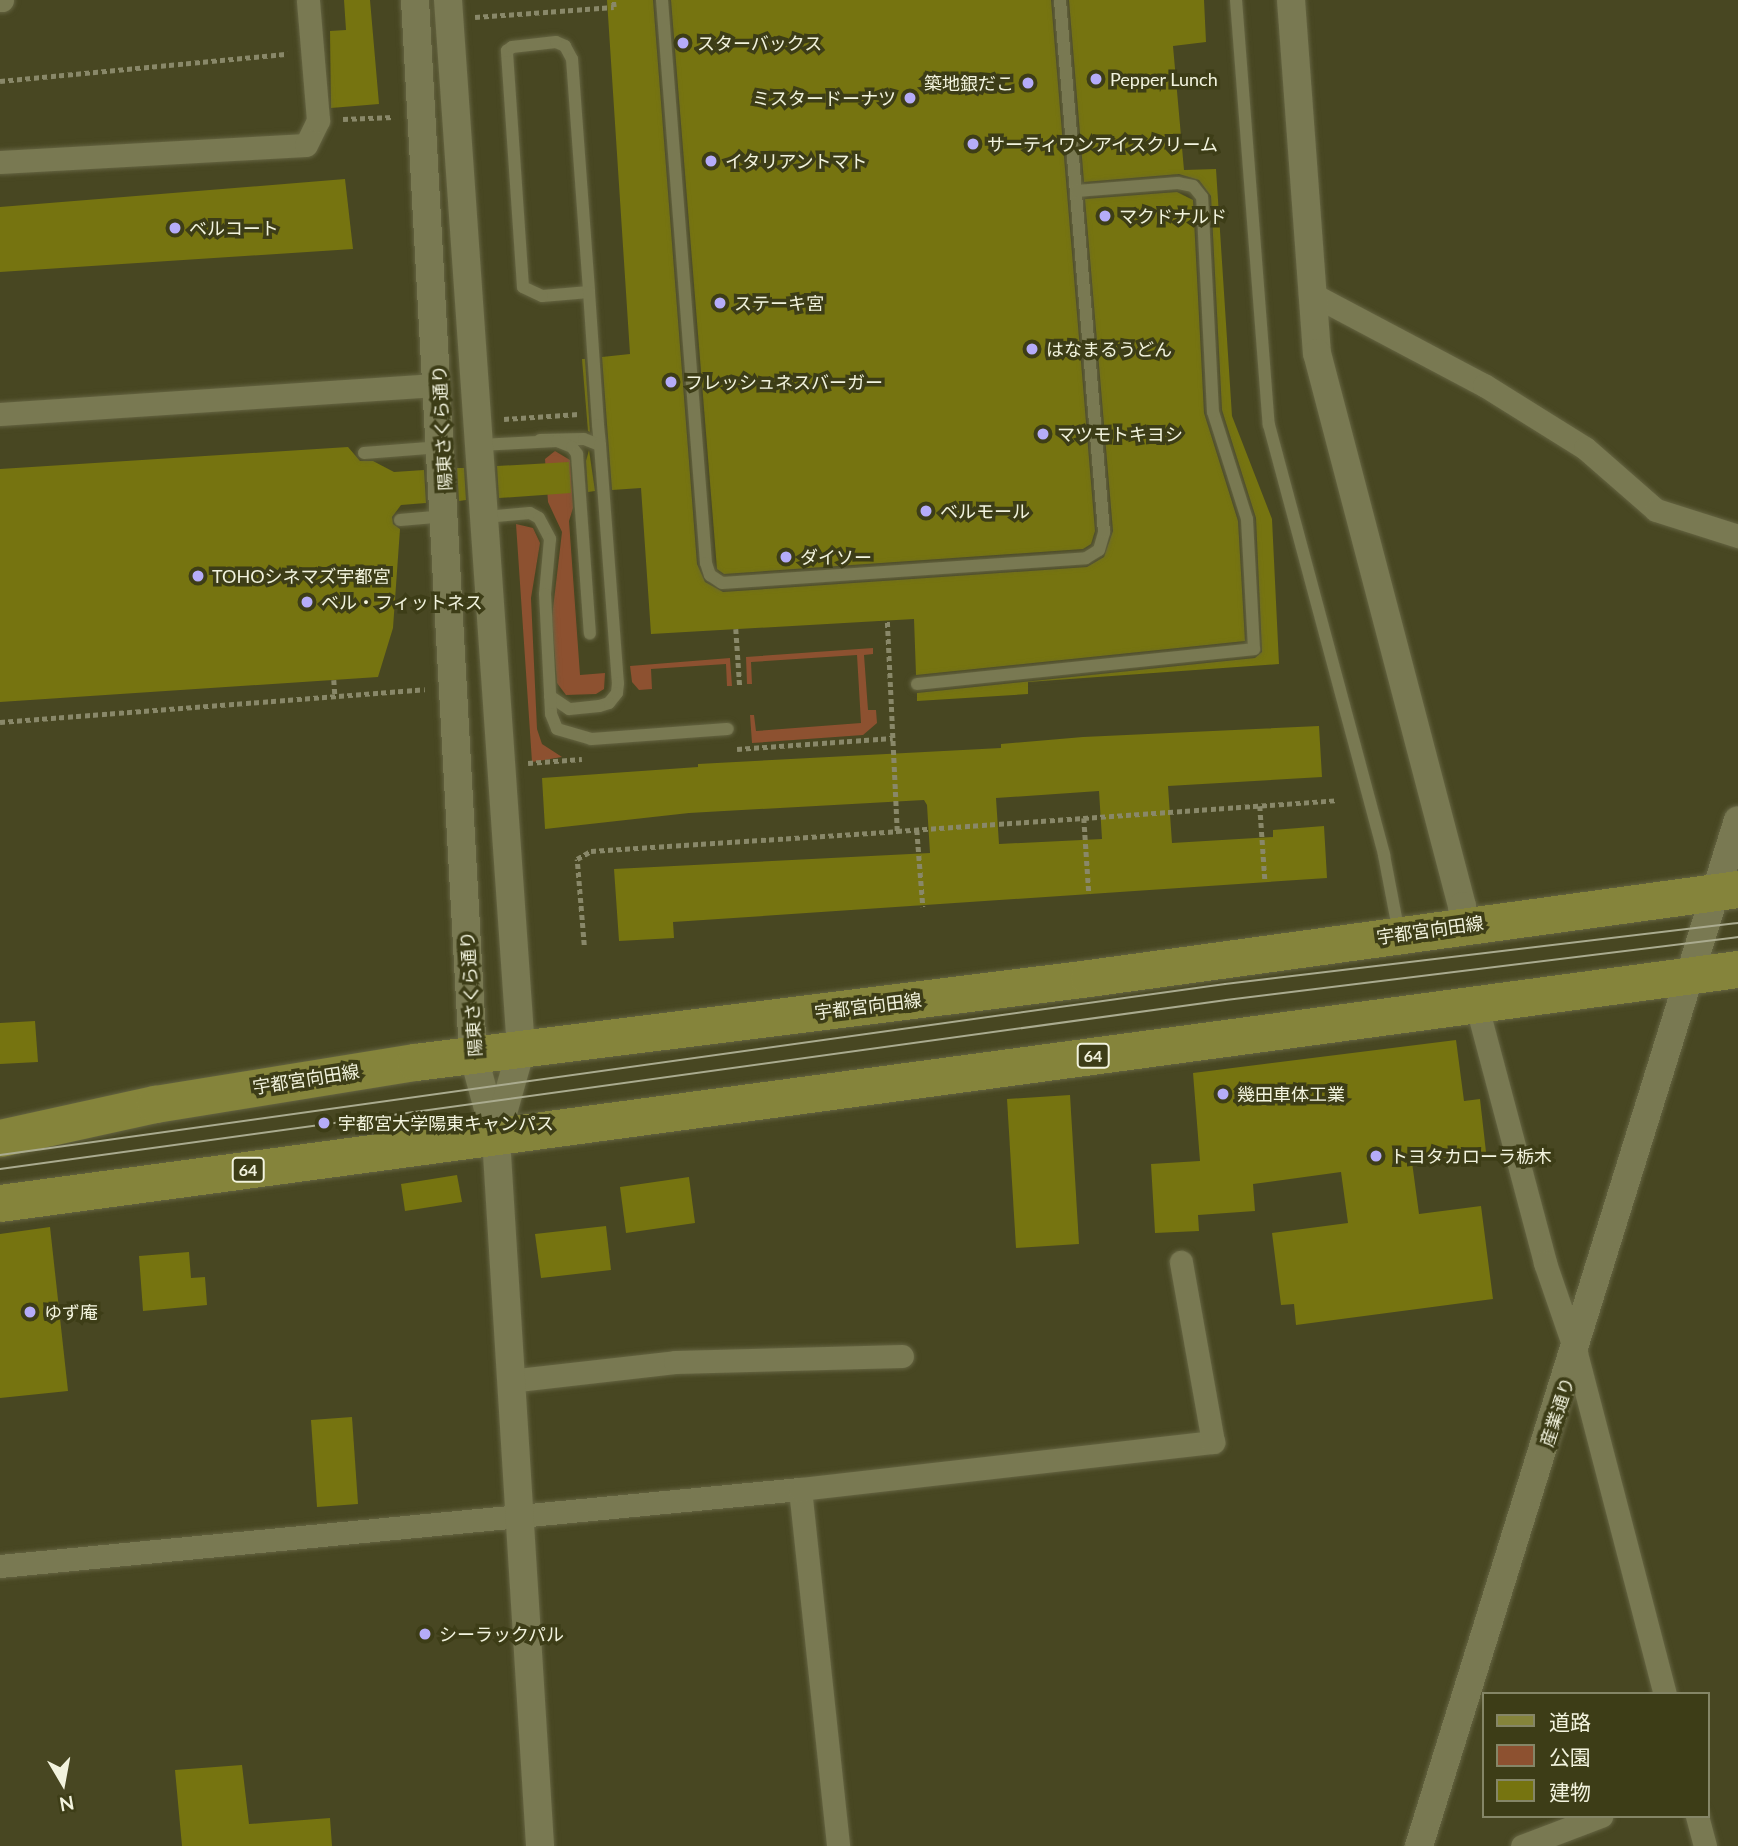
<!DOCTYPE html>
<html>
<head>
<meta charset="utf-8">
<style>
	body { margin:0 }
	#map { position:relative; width:1738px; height:1846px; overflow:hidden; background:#484722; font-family:Lato,"Noto Sans JP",sans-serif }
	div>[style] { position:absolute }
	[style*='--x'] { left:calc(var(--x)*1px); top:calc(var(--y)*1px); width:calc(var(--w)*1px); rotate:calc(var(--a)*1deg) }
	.green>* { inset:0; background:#8d5130 }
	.building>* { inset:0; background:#767410 }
	.path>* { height:4.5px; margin-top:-2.25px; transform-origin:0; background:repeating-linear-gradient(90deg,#898869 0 5px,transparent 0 8.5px) }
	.roads { filter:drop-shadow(0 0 2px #656442) drop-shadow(0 0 2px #656442) }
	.service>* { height:12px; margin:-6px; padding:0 6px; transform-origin:6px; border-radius:6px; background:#797952 }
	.minor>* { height:23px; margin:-11.5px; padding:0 11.5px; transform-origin:11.5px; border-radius:11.5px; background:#797952 }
	.tertiary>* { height:28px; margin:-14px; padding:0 14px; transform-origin:14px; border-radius:14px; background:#797952 }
	.primary>* { height:37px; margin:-18.5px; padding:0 18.5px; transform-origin:18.5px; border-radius:18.5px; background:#85843b }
	.tram>* { height:2px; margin:-1px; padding:0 1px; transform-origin:1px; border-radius:1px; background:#aaab8f }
	.dots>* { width:19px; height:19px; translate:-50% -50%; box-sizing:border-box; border:4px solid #3d3d17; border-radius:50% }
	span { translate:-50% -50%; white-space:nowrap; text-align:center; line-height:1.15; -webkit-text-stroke:7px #3d3d17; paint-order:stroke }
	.shield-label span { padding:2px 5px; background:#3d3d17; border:2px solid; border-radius:5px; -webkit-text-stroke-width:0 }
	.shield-label { font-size:16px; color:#f2f3de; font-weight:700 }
	.poi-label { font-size:18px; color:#f2f3de }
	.left { translate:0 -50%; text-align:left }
	.right { translate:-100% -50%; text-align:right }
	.street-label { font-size:18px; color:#f2f3de }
	.legend { position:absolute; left:1482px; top:1692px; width:228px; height:126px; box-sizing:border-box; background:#3d3d17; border:2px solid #858667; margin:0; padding:9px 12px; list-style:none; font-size:21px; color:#f2f3de }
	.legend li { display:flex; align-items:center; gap:14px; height:35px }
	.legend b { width:35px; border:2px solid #858667 }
	.north { position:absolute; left:28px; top:1748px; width:70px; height:70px; -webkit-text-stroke:5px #3d3d17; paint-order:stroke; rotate:170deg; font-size:19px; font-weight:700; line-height:28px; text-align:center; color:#f2f3de }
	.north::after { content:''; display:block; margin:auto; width:24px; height:32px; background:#f2f3de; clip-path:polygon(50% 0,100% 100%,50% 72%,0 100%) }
</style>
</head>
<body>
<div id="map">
	<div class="green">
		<div style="clip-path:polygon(555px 451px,570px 460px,573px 508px,569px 521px,580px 675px,605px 673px,604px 689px,596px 694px,566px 695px,557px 683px,552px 617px,562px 532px,548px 502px,545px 459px)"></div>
		<div style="clip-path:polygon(516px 524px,533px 528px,540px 543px,531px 598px,537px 729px,542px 744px,562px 757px,532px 762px)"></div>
		<div style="clip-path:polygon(873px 648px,873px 654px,864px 655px,868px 710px,876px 710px,877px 723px,863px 735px,752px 743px,750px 715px,754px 715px,756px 731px,861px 723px,857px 655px,751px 662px,752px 684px,747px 684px,746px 657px)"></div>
		<div style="clip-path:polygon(730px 658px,732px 686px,727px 686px,726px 664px,651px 669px,652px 689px,639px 690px,632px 682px,630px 666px)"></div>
	</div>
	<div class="building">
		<div style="clip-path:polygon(344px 0,370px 0,379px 104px,331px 108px,330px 31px,346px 30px)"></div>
		<div style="clip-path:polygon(607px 0,653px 0,697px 564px,705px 582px,723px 592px,1087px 567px,1104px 557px,1113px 531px,1085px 199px,1177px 192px,1193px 200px,1204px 413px,1238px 521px,1245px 641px,916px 675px,914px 619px,651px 634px,641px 488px,612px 490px,607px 424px,602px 357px,630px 354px)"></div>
		<div style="clip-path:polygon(671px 0,1051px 0,1095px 531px,1091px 544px,1083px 549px,724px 574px,717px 569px)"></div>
		<div style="clip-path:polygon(1069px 0,1204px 0,1206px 42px,1173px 46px,1184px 170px,1216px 169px,1232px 416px,1272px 519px,1279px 664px,1028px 682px,1028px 694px,917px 701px,917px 693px,1255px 658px,1262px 652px,1256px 518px,1222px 410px,1211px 196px,1199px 180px,1179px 174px,1084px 182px)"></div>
		<div style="clip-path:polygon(345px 179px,353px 249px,0 272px,0 207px)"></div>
		<div style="clip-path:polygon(582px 359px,585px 359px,590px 432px,588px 431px)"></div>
		<div style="clip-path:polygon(348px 447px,360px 461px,373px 461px,394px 472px,424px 470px,426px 503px,401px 505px,392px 517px,393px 524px,400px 529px,393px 628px,378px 677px,0 702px,0 469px)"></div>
		<div style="clip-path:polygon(589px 450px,595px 491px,588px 492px,586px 461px)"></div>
		<div style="clip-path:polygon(569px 462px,571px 493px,499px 498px,497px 466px)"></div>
		<div style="clip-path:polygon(457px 468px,464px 468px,466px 500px,459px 501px)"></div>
		<div style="clip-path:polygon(evenodd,1319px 726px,1322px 777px,1168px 786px,1172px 843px,1273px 837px,1273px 830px,1324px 826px,1327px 878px,673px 922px,674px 938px,619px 941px,614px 869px,930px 853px,927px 805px,924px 800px,689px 813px,545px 829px,542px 778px,698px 767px,698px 764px,1001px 748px,1001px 744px,1083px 737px,1319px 726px,1099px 791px,1102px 839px,999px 844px,996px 798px,1099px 791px)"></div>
		<div style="clip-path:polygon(35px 1021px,38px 1062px,0 1064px,0 1023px)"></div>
		<div style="clip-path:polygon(1456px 1040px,1464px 1101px,1480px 1099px,1486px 1152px,1412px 1162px,1419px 1214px,1481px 1206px,1493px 1299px,1296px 1325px,1294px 1304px,1281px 1305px,1272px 1233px,1348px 1223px,1341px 1172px,1253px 1184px,1255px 1211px,1198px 1215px,1199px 1231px,1155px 1233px,1151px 1164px,1200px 1161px,1193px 1073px)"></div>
		<div style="clip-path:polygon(1070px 1095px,1079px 1244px,1016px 1248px,1007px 1099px)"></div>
		<div style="clip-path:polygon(457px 1175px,462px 1202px,405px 1211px,401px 1184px)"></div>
		<div style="clip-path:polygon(689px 1177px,695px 1223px,626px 1233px,620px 1187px)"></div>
		<div style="clip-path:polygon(606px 1226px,611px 1270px,541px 1278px,535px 1234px)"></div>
		<div style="clip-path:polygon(50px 1227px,68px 1391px,0 1398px,0 1234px)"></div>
		<div style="clip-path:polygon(189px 1252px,191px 1278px,205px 1277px,207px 1305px,143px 1311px,139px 1256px)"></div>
		<div style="clip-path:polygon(352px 1417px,358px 1504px,317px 1507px,311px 1420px)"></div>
		<div style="clip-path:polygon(242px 1765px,249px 1824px,330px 1818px,332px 1846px,182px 1846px,175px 1770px)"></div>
	</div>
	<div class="path">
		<div style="--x:475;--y:17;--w:139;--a:-4.1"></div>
		<div style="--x:614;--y:7;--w:7;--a:-98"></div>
		<div style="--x:0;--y:81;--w:289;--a:-5.4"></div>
		<div style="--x:343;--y:119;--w:51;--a:-2.2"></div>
		<div style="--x:504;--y:419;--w:75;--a:-3.8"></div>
		<div style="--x:736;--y:629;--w:59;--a:86.1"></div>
		<div style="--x:334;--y:680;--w:16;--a:86"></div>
		<div style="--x:0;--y:722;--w:426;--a:-4.4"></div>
		<div style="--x:737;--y:749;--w:156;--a:-4"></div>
		<div style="--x:528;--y:763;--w:54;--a:-4.2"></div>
		<div style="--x:1260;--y:806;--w:74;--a:86.1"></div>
		<div style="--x:1084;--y:818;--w:76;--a:86.2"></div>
		<div style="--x:917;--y:830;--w:77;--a:85.5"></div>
		<div style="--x:897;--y:831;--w:439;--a:-4"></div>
		<div style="--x:584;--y:945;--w:86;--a:-94.7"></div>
		<div style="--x:577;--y:859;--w:16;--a:-30"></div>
		<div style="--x:591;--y:851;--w:307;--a:-3.7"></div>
		<div style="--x:897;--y:831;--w:210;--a:-92.7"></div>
	</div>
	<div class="roads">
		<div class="service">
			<div style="--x:662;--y:0;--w:565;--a:85.53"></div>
			<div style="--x:706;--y:563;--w:13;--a:72"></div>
			<div style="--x:710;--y:575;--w:14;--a:34"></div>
			<div style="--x:722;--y:583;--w:365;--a:-3.9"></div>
			<div style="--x:1086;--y:558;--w:15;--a:-32"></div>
			<div style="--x:1099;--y:550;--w:19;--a:-74"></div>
			<div style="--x:1104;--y:532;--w:534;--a:-94.73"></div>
			<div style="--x:1236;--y:0;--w:426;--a:85.6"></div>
			<div style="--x:1269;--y:425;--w:445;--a:75"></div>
			<div style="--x:1384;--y:855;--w:80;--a:79.2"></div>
			<div style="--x:589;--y:292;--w:47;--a:175.1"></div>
			<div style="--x:542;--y:296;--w:21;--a:-155"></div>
			<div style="--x:523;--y:287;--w:237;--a:-93.9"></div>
			<div style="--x:507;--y:51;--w:6;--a:-39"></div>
			<div style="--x:512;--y:47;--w:44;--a:-6.5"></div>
			<div style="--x:556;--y:42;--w:10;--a:24"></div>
			<div style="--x:565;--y:46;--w:15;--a:62"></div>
			<div style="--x:572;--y:59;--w:234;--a:85.8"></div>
			<div style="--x:589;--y:292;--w:133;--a:86.1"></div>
			<div style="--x:598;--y:425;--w:20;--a:84"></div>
			<div style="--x:540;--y:440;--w:44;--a:-1.3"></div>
			<div style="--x:584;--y:439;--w:17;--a:21"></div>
			<div style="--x:600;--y:445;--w:239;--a:85.7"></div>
			<div style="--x:618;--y:683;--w:10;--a:96"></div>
			<div style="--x:617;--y:693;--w:13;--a:129"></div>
			<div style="--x:609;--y:703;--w:10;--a:163"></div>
			<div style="--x:599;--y:706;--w:30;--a:174"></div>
			<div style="--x:569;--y:709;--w:23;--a:-146"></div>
			<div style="--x:480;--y:445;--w:77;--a:-3"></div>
			<div style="--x:557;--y:441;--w:16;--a:22"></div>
			<div style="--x:572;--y:447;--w:9;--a:54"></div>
			<div style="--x:577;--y:454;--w:180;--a:85.9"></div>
			<div style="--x:364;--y:453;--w:77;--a:-4.5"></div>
			<div style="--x:485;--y:517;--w:45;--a:-5.1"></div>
			<div style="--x:530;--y:513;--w:10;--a:29"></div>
			<div style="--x:539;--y:518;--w:24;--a:62"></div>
			<div style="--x:550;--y:539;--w:55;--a:95.2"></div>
			<div style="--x:545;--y:594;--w:120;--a:87.1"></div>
			<div style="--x:551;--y:714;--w:16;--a:68"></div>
			<div style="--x:557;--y:729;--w:35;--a:16"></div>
			<div style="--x:591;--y:739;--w:137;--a:-4.2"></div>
			<div style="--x:400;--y:520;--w:46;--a:-5"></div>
			<div style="--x:917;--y:684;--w:339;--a:-5.9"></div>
			<div style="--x:1254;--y:649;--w:130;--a:-93.1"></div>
			<div style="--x:1247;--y:519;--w:112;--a:-107.6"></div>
			<div style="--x:1213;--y:412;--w:215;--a:-92.9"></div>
			<div style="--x:1202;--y:197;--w:14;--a:-129"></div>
			<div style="--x:1193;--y:186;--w:15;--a:-169"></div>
			<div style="--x:1178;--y:183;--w:102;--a:175.5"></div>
		</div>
		<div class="minor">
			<div style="--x:0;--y:0;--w:2;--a:0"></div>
			<div style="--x:0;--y:162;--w:306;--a:-3.2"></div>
			<div style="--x:306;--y:145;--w:28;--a:-64"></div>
			<div style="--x:318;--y:120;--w:120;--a:-94.8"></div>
			<div style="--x:1310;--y:293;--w:197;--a:27.9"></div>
			<div style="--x:1484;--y:385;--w:119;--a:32"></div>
			<div style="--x:1585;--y:448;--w:94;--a:41.1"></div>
			<div style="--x:1656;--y:510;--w:86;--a:17.6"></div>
			<div style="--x:0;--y:414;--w:440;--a:-3.8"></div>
			<div style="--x:1476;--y:1003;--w:269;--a:75.1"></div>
			<div style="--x:1545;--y:1263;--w:95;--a:71"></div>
			<div style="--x:1576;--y:1353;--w:352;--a:75.4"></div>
			<div style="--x:509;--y:1381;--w:167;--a:-6.5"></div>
			<div style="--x:675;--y:1362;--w:227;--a:-1.5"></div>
			<div style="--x:800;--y:1489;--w:359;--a:83.9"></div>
			<div style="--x:0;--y:1566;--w:804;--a:-5.5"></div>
			<div style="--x:800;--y:1489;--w:416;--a:-6.5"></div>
			<div style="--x:1213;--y:1442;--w:183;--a:-100.1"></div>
			<div style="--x:1697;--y:1816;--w:31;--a:75"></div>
			<div style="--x:1522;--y:1846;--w:85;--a:-20.8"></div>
		</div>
		<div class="tertiary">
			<div style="--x:415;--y:0;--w:1056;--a:86.85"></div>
			<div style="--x:473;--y:1054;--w:87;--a:74.7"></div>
			<div style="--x:496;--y:1138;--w:709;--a:86.44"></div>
			<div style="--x:448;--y:0;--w:1052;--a:86.02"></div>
			<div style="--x:521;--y:1049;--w:92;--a:105.7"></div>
			<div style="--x:1291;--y:0;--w:354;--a:85.8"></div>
			<div style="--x:1317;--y:353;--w:572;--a:75.31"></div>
			<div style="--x:1462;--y:906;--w:19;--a:87"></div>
			<div style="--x:1419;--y:1846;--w:1074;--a:-72.73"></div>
		</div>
		<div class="primary">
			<div style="--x:0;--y:1138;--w:159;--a:-12.4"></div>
			<div style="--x:155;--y:1104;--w:263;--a:-9.2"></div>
			<div style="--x:415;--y:1062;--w:679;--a:-7.1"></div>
			<div style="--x:1089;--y:978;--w:655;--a:-7.81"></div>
			<div style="--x:0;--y:1203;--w:1754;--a:-7.67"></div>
		</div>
	</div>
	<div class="tram">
		<div style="--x:0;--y:1155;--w:1237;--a:-7.95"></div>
		<div style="--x:1225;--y:984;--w:517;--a:-6.78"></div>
		<div style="--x:0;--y:1169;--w:1238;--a:-7.85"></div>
		<div style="--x:1226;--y:1000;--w:516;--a:-7.01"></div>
	</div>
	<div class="dots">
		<div style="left:683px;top:43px;background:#b5acf9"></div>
		<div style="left:1096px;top:79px;background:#b5acf9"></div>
		<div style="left:1028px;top:83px;background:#b5acf9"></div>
		<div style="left:910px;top:98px;background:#b5acf9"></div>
		<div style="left:973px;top:144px;background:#b5acf9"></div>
		<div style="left:711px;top:161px;background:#b5acf9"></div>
		<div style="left:1105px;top:216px;background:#b5acf9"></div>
		<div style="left:175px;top:228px;background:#b5acf9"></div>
		<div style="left:720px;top:303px;background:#b5acf9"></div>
		<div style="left:1032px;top:349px;background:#b5acf9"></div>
		<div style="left:671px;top:382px;background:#b5acf9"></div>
		<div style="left:1043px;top:434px;background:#b5acf9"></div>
		<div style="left:926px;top:511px;background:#b5acf9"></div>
		<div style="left:786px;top:557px;background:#b5acf9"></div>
		<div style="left:198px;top:576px;background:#b5acf9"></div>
		<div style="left:307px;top:602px;background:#b5acf9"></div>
		<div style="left:1223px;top:1094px;background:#b5acf9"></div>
		<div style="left:324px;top:1123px;background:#b5acf9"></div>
		<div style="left:1376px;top:1156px;background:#b5acf9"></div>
		<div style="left:30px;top:1312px;background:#b5acf9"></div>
		<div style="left:425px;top:1634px;background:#b5acf9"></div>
	</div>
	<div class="shield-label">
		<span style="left:1093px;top:1056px">64</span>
		<span style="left:248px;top:1170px">64</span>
	</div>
	<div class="poi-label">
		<span class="left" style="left:697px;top:43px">スターバックス</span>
		<span class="left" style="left:1110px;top:79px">Pepper Lunch</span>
		<span class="right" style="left:1014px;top:83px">築地銀だこ</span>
		<span class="right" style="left:896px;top:98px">ミスタードーナツ</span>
		<span class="left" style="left:987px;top:144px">サーティワンアイスクリーム</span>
		<span class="left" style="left:725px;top:161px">イタリアントマト</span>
		<span class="left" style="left:1119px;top:216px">マクドナルド</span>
		<span class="left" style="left:189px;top:228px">ベルコート</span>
		<span class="left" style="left:734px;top:303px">ステーキ宮</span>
		<span class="left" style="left:1046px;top:349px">はなまるうどん</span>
		<span class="left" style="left:685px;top:382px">フレッシュネスバーガー</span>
		<span class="left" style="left:1057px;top:434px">マツモトキヨシ</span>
		<span class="left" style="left:940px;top:511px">ベルモール</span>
		<span class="left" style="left:800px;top:557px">ダイソー</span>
		<span class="left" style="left:212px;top:576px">TOHOシネマズ宇都宮</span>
		<span class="left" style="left:321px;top:602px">ベル・フィットネス</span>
		<span class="left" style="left:1237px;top:1094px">幾田車体工業</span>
		<span class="left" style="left:338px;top:1123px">宇都宮大学陽東キャンパス</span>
		<span class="left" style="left:1390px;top:1156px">トヨタカローラ栃木</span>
		<span class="left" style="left:44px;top:1312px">ゆず庵</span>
		<span class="left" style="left:439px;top:1634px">シーラックパル</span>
	</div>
	<div class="street-label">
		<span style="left:442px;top:428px;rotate:-93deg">陽東さくら通り</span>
		<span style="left:1430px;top:930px;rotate:-8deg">宇都宮向田線</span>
		<span style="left:471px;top:994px;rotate:-94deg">陽東さくら通り</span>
		<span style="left:868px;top:1006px;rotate:-7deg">宇都宮向田線</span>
		<span style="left:306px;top:1079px;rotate:-9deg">宇都宮向田線</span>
		<span style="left:1557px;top:1412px;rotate:-72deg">産業通り</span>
	</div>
	<ul class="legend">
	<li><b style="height:9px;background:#85843b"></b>道路</li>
	<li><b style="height:19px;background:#8d5130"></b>公園</li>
	<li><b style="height:19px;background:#767410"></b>建物</li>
	</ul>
	<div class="north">N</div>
</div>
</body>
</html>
